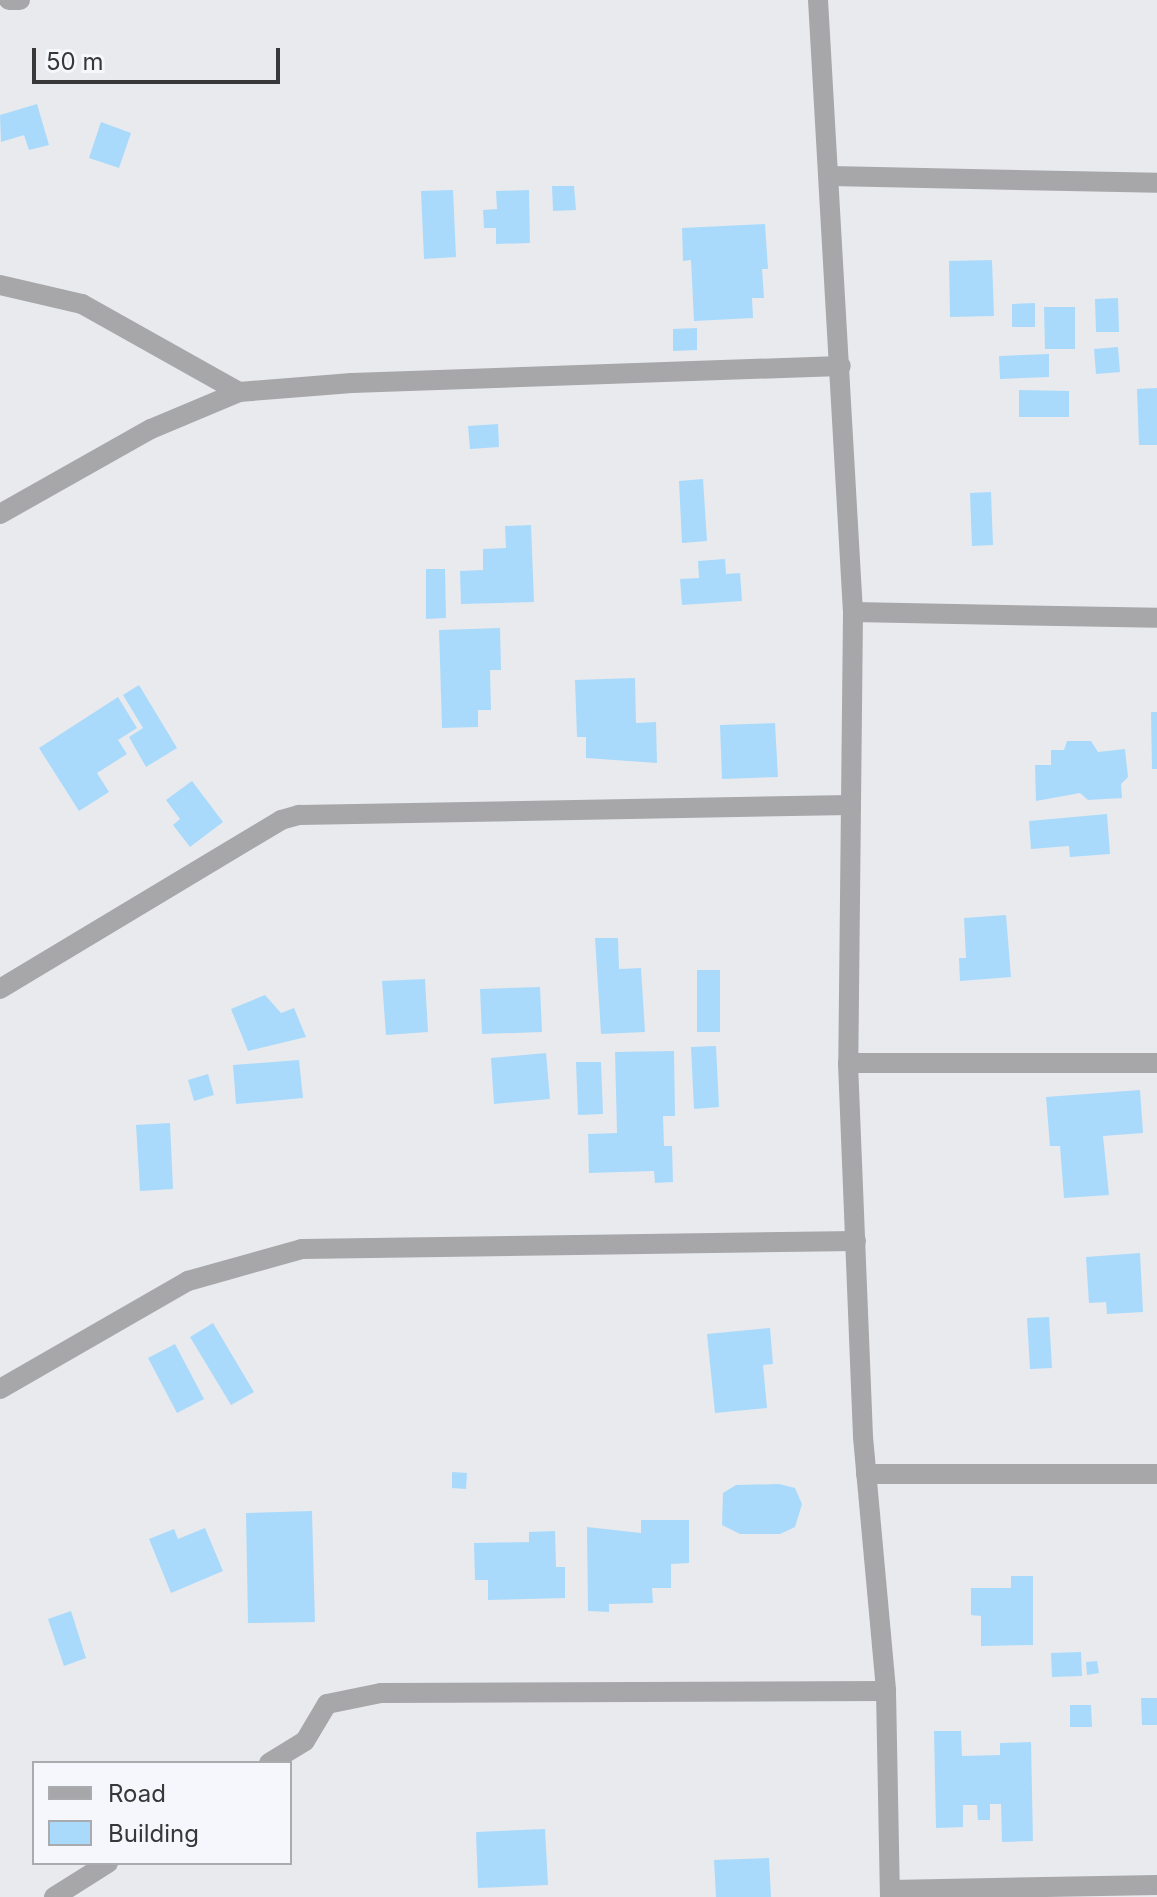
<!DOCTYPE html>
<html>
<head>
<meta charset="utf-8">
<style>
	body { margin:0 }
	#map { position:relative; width:1157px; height:1897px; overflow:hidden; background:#e8eaee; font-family:Inter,sans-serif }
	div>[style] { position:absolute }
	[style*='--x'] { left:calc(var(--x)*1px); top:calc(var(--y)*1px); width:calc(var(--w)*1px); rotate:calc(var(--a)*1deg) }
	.building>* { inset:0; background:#aadafb }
	.minor>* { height:20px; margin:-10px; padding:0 10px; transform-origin:10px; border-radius:10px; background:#a7a7a9 }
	span { translate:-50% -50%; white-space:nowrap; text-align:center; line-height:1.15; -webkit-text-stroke:8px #f5f7fc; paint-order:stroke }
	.legend { position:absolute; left:32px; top:1761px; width:260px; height:104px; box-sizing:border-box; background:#f5f7fc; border:2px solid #a9abae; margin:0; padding:10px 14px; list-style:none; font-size:24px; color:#38383a }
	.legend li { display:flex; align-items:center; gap:16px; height:40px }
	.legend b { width:40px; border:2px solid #a9abae }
	.scale { position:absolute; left:32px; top:48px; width:248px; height:36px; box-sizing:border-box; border:4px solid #38383a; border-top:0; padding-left:10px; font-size:24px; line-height:28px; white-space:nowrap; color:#38383a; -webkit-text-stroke:6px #f5f7fc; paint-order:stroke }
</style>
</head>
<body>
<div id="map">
	<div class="building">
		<div style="clip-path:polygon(37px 104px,49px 145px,29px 150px,24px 135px,1px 142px,0 115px)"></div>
		<div style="clip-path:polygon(101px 122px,131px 133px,119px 168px,89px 158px)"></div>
		<div style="clip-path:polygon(552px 186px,574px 186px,576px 210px,553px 211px)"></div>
		<div style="clip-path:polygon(453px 190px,456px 257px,424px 259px,421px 191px)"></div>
		<div style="clip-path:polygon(529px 190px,530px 243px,496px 244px,496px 228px,484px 228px,483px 210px,497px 209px,496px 191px)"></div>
		<div style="clip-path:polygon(765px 224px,768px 269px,762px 269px,764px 298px,752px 298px,753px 318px,694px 321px,691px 260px,683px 261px,682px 228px)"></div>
		<div style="clip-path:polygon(992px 260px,994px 316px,950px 317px,949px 261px)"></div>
		<div style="clip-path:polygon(1118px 298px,1119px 332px,1096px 332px,1095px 299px)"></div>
		<div style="clip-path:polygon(1035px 303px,1035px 327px,1012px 327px,1012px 304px)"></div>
		<div style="clip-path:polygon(1044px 307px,1075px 307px,1075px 349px,1045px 349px)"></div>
		<div style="clip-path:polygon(697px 328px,697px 350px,673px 351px,673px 329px)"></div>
		<div style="clip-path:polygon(1118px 347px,1120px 372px,1096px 374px,1094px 349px)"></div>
		<div style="clip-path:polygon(1049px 354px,1049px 377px,1000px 379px,999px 356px)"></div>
		<div style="clip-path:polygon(1157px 388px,1157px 445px,1139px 445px,1137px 389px)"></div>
		<div style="clip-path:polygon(1019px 390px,1069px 391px,1069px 417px,1019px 417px)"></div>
		<div style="clip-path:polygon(498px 424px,499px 447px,470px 449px,468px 426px)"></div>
		<div style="clip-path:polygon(703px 479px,707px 541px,682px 543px,679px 481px)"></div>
		<div style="clip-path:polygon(991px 492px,993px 545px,972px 546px,970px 493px)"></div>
		<div style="clip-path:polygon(531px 525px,534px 602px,461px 604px,460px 571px,483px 570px,483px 549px,506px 548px,505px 526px)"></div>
		<div style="clip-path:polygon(725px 559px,726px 574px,740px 573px,742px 601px,682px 605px,680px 579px,699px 578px,698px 561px)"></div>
		<div style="clip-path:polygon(426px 569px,445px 569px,446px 618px,426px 619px)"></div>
		<div style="clip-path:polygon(500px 628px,501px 670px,490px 670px,491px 710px,478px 710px,478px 727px,442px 728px,439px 630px)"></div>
		<div style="clip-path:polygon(635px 678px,636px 723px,656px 722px,657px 763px,586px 758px,586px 737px,577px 737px,575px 680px)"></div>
		<div style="clip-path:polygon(139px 685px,177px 748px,146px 767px,129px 737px,143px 728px,123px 695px)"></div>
		<div style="clip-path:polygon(118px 697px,137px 728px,118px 740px,127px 754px,97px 773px,109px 792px,79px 811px,39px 748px)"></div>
		<div style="clip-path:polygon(1151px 712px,1157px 712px,1157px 769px,1152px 769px)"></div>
		<div style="clip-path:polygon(775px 723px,778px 777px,722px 779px,720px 725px)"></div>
		<div style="clip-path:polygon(1067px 741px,1091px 741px,1098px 752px,1125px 749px,1128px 777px,1121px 784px,1122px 798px,1088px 800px,1080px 793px,1036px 801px,1035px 765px,1051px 765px,1051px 750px,1064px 750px)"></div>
		<div style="clip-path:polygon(192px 781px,223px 822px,190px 847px,173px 825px,180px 819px,166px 800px)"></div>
		<div style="clip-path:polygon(1107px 814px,1110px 854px,1070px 857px,1069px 846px,1031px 849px,1029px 821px)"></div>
		<div style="clip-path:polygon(1006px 915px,1011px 977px,960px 981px,959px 958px,966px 958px,964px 918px)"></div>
		<div style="clip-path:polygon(595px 938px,618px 938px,619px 969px,641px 968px,645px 1032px,601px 1034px)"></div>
		<div style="clip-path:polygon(697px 970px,720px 970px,720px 1032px,697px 1032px)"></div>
		<div style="clip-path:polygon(425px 979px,428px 1032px,386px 1035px,382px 981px)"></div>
		<div style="clip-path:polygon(540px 987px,542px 1032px,482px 1034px,480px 989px)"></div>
		<div style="clip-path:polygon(265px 995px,281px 1013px,294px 1008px,306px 1037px,248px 1051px,231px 1009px)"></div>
		<div style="clip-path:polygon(716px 1046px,719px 1107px,694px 1109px,691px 1047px)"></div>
		<div style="clip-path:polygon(674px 1051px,675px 1116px,663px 1116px,664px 1146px,672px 1146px,673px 1182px,655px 1183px,654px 1171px,589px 1173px,588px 1134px,617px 1133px,615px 1052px)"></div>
		<div style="clip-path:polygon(546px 1053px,550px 1099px,494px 1104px,491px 1058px)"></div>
		<div style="clip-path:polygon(299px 1060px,303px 1098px,236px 1104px,233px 1065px)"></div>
		<div style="clip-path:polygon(576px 1062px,601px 1062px,603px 1114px,578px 1115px)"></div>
		<div style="clip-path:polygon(208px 1074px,214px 1095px,194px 1101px,188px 1080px)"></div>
		<div style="clip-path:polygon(1140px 1090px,1143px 1133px,1103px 1136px,1109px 1195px,1064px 1198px,1060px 1146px,1050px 1146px,1046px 1097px)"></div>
		<div style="clip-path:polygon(170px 1123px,173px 1189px,140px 1191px,136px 1125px)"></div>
		<div style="clip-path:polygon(1140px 1253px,1143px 1312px,1107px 1314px,1106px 1302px,1089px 1303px,1086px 1257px)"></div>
		<div style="clip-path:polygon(1049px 1317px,1052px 1368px,1030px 1369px,1027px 1318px)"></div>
		<div style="clip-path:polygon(213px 1323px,254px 1392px,231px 1405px,190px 1337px)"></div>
		<div style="clip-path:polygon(770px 1328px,773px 1364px,763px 1365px,767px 1408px,715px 1413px,707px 1334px)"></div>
		<div style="clip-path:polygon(175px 1344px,204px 1399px,177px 1413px,148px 1358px)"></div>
		<div style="clip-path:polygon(452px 1472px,467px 1473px,466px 1489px,452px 1488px)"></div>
		<div style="clip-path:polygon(779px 1484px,795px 1488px,802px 1504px,795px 1527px,780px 1534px,740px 1534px,722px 1525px,723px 1493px,736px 1485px)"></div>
		<div style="clip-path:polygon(312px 1511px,315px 1622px,248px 1623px,246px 1513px)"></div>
		<div style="clip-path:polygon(641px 1520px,689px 1520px,689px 1563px,671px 1564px,671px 1588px,652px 1588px,653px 1603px,609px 1604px,609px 1612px,588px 1611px,587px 1527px,641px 1533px)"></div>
		<div style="clip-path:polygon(205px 1528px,223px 1571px,171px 1593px,149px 1539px,174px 1529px,178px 1539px)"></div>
		<div style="clip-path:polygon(555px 1531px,556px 1567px,565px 1567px,565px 1598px,488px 1600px,488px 1580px,475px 1580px,474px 1543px,529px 1542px,529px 1532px)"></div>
		<div style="clip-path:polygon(1011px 1576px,1033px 1576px,1033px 1645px,981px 1646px,981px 1616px,971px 1615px,971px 1588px,1011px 1588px)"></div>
		<div style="clip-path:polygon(71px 1611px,86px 1658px,64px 1666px,48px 1619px)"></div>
		<div style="clip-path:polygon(1081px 1652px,1082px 1676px,1052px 1677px,1051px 1653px)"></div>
		<div style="clip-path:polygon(1097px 1661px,1099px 1673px,1087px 1675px,1086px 1662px)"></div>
		<div style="clip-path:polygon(1141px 1698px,1157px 1698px,1157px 1725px,1142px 1725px)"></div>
		<div style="clip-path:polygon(1070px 1705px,1091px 1705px,1092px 1727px,1070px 1727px)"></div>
		<div style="clip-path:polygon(934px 1731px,961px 1731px,962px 1756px,1000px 1755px,1000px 1743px,1031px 1742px,1033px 1841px,1002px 1842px,1001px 1804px,990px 1804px,990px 1820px,978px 1820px,977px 1805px,963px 1805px,963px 1827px,936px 1828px)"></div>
		<div style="clip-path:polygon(545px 1829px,548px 1885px,478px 1888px,476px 1832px)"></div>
		<div style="clip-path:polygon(769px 1858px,771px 1897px,716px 1897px,714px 1860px)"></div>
	</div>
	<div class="minor">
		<div style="--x:9;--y:0;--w:11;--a:0"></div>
		<div style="--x:818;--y:0;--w:613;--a:86.73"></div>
		<div style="--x:853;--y:612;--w:451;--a:90.6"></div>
		<div style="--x:848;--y:1063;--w:374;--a:87.7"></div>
		<div style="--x:863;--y:1437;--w:255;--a:84.8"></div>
		<div style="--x:886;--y:1691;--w:206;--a:88.9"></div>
		<div style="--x:830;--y:176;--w:327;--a:1.2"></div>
		<div style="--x:0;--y:285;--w:84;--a:13"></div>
		<div style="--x:82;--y:304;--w:180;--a:29.3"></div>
		<div style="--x:0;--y:514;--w:173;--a:-29.4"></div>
		<div style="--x:151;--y:429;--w:95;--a:-22.8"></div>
		<div style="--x:239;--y:392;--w:113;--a:-4.6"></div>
		<div style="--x:352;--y:383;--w:489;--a:-2"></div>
		<div style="--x:853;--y:612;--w:304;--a:1.1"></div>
		<div style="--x:0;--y:989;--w:328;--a:-31"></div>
		<div style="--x:281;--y:820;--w:19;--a:-16"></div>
		<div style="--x:299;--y:815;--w:551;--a:-1.04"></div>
		<div style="--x:848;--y:1063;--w:309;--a:0"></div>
		<div style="--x:0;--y:1389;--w:217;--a:-29.9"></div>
		<div style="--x:188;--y:1281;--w:118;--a:-15.7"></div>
		<div style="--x:302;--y:1249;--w:554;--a:-0.83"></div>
		<div style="--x:866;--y:1474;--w:291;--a:0"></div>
		<div style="--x:269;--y:1763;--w:42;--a:-31.4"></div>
		<div style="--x:305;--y:1741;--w:43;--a:-59.3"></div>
		<div style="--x:327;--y:1704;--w:55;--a:-11.5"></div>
		<div style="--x:381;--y:1693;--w:505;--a:-0.23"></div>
		<div style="--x:890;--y:1890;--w:267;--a:-1.1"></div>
		<div style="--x:54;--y:1897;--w:64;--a:-32.2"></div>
	</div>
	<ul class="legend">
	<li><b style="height:10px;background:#a7a7a9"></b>Road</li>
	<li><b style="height:22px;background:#aadafb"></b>Building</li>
	</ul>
	<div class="scale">50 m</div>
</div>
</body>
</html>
